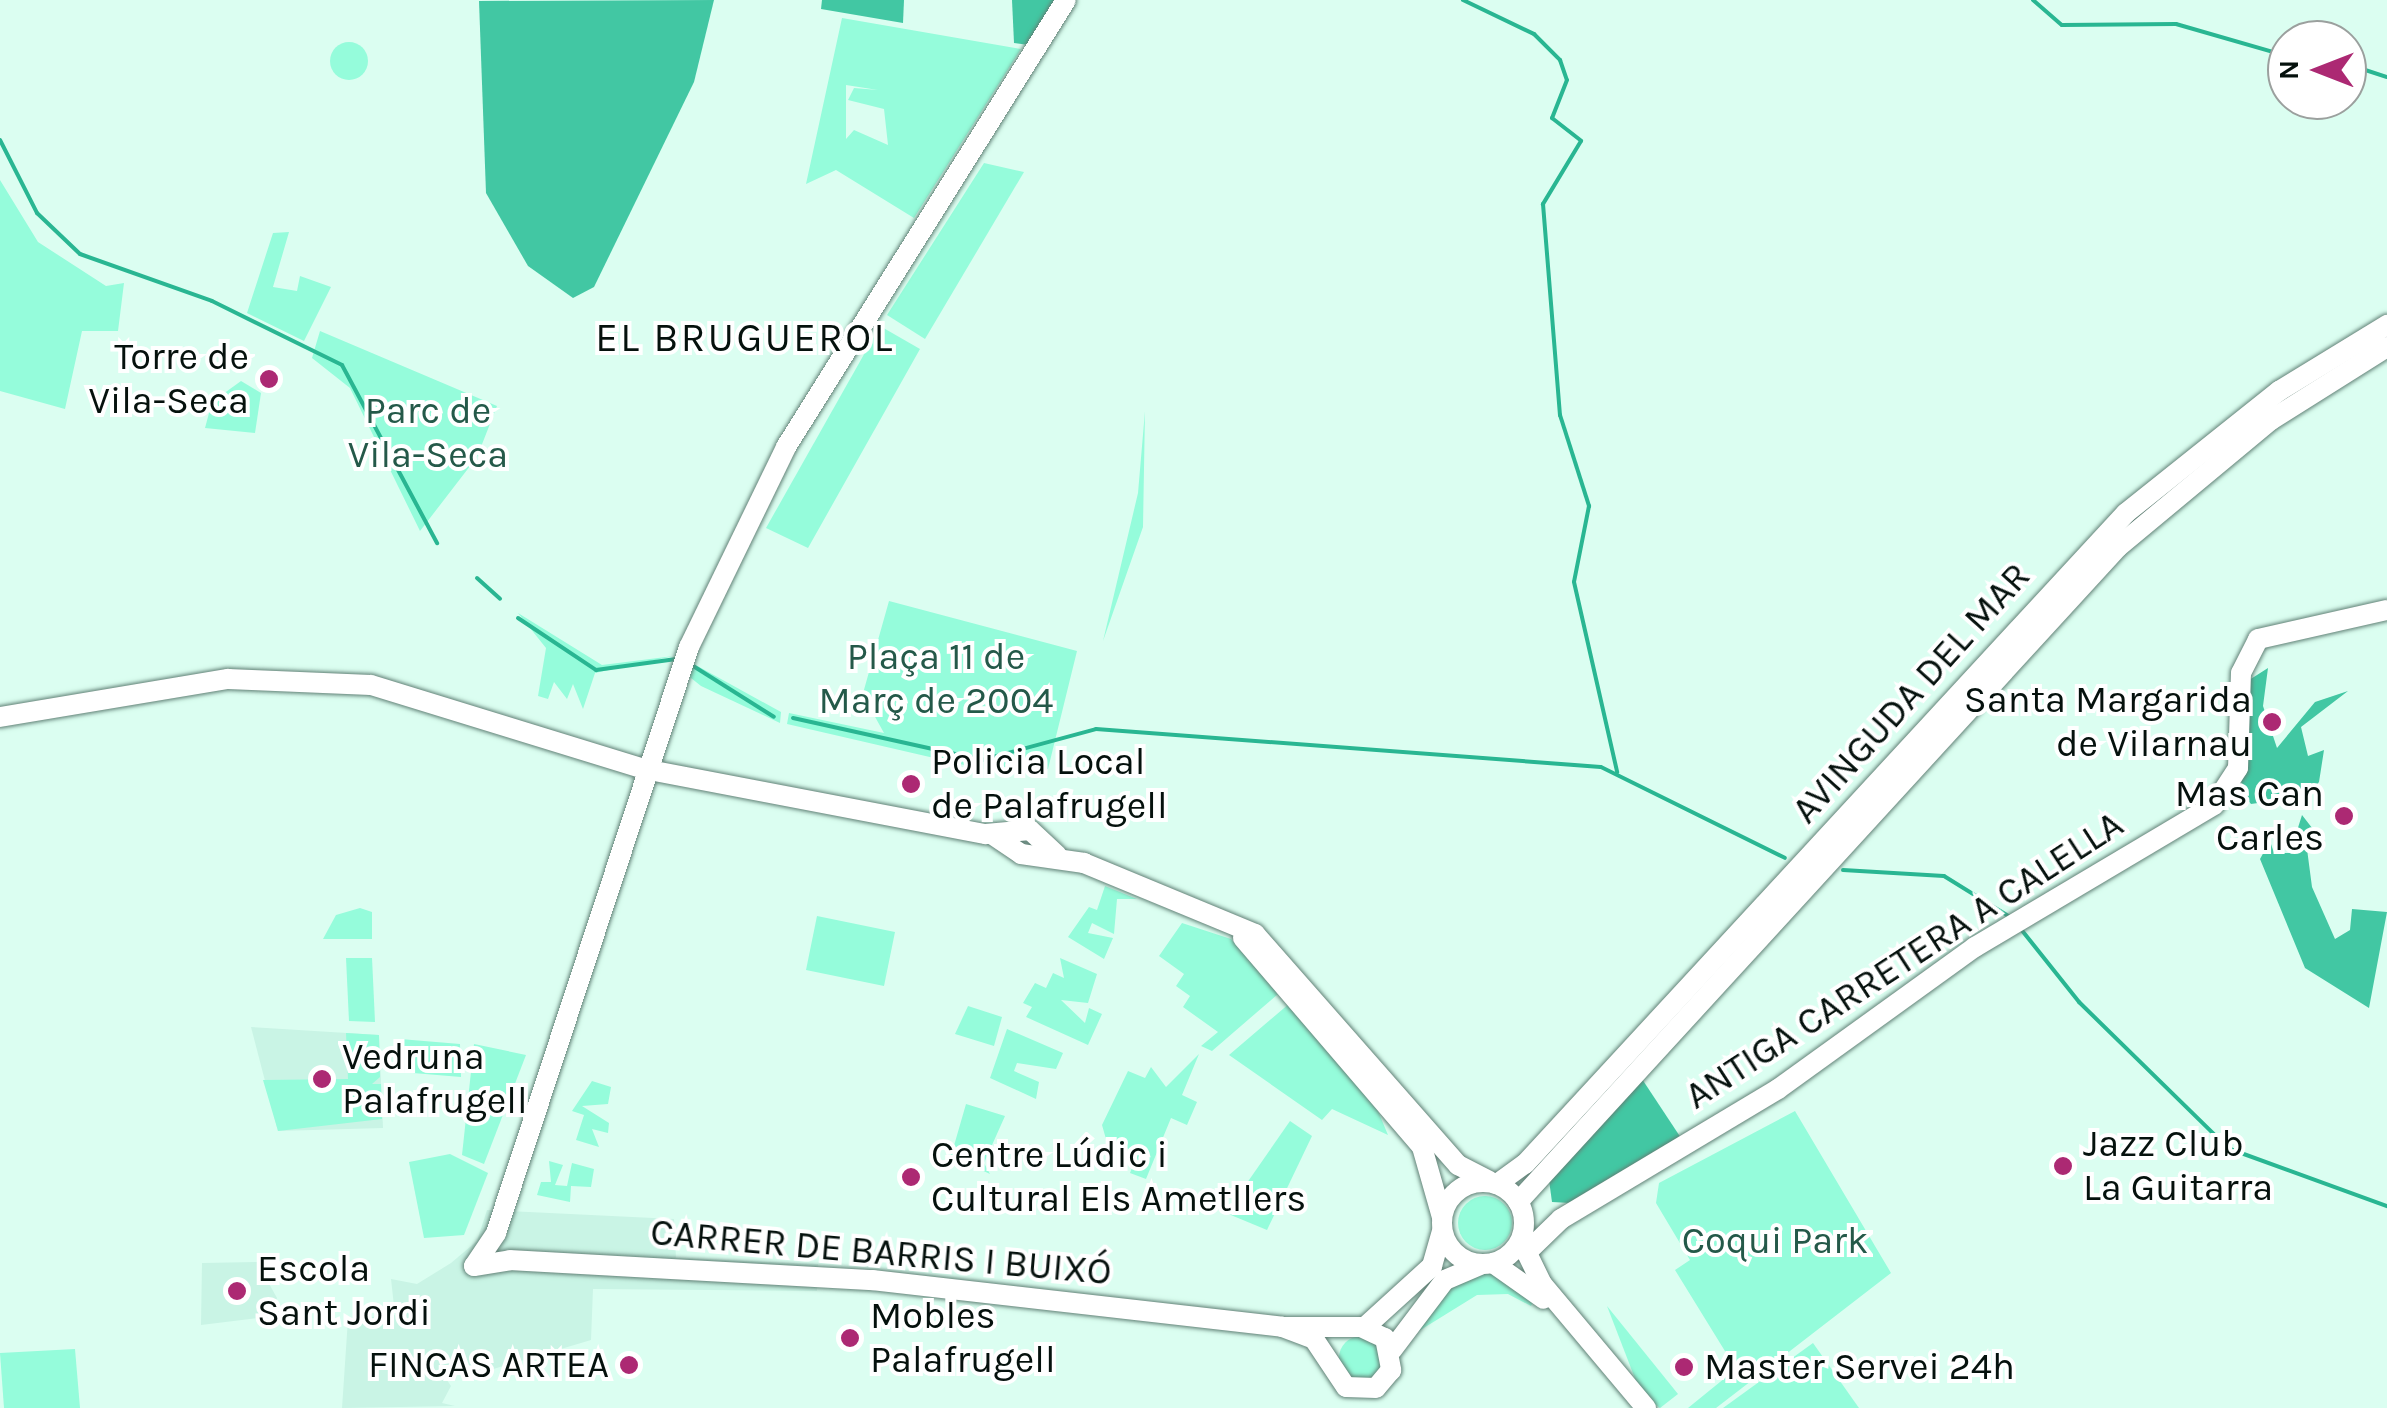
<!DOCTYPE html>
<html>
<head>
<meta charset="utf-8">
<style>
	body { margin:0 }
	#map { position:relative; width:2387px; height:1408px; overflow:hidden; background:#dbfef1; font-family:Karla,sans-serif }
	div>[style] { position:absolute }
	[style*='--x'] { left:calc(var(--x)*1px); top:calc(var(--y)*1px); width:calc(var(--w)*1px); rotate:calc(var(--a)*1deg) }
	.built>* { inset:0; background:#c9f4e5 }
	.green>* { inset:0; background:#95fcdb }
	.round { border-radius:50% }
	.forest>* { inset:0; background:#42c7a3 }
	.stream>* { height:4px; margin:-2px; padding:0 2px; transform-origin:2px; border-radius:2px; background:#29b692 }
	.roads { filter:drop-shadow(0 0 2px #618176) drop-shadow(0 0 2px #618176) }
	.secondary>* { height:20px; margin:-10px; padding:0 10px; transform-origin:10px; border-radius:10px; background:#fff }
	.secondary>.ring { margin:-10px; padding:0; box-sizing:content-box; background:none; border:20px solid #fff; border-radius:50% }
	.dots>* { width:28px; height:28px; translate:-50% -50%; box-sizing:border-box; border:5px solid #fff; border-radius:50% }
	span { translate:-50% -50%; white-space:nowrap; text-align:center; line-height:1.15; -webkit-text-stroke:8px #fff; paint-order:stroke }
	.poi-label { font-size:38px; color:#05110d }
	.right { translate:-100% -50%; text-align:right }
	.left { translate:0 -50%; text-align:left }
	.park-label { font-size:38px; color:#245949 }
	.street-label { font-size:38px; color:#05110d }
	.neighbourhood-label { font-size:40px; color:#05110d; letter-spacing:2.5px }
	.north { position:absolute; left:2267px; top:20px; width:100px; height:100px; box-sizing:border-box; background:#fff; border:2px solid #9ba09e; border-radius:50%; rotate:270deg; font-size:28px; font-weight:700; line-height:40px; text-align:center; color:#05110d }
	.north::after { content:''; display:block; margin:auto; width:35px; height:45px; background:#ac2973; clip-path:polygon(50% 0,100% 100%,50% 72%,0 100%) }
</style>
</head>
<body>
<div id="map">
	<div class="built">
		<div style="clip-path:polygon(251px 1027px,379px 1035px,383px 1128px,278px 1131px)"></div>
		<div style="clip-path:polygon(487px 1210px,674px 1219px,676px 1258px,818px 1264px,817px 1291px,593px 1289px,591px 1340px,490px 1370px,440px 1370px,451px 1386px,442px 1403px,455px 1406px,342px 1408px,348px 1319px,395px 1315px,391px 1279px,417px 1284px,451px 1263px,477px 1241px)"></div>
		<div style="clip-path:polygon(257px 1262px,277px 1298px,273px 1316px,201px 1325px,202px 1263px)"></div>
	</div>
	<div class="green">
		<div style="clip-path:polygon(evenodd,842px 18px,1021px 49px,914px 218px,836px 170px,806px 184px,842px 18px,846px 85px,878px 90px,854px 88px,848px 100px,884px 109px,888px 145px,854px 130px,846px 139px,846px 85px)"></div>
		<div class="round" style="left:330px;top:42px;width:38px;height:38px"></div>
		<div style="clip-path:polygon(984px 163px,1024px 172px,925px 339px,887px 315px)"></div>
		<div style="clip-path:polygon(0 180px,38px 242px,106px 286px,124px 283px,118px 331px,82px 331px,65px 409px,0 391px)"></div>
		<div style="clip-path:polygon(289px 232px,273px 287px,297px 291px,300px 276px,331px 287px,304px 341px,247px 313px,273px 233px)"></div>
		<div style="clip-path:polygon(880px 326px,920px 349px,808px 548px,766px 528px)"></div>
		<div style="clip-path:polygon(320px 331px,497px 406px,477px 457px,420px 531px,350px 388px,312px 358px)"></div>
		<div style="clip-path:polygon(241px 381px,261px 393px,255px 433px,205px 428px,212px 402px)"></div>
		<div style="clip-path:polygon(1145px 411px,1143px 527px,1103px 641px,1138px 493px)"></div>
		<div style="clip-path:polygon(889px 601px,1077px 651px,1048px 769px,986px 770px,787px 724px,789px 713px,884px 733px,874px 715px,858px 711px)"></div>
		<div style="clip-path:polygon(518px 613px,602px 665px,674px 656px,595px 673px,583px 709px,573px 684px,567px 699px,554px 682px,548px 699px,538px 696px,546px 648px)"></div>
		<div style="clip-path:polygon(692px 663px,781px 712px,780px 723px,701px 686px,686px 674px)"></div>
		<div style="clip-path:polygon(1105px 886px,1137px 899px,1117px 899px,1114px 934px,1092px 923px,1088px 933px,1113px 938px,1104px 959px,1068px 937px,1089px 907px,1097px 910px)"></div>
		<div style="clip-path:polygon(360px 908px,372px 912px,372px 939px,323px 939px,336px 915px)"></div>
		<div style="clip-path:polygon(817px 916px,895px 932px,884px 986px,806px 970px)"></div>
		<div style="clip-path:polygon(1182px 923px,1231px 939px,1278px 994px,1212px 1051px,1201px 1046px,1218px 1032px,1183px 1007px,1190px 996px,1176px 986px,1184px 974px,1159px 956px)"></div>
		<div style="clip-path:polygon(346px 958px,372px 958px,375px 1022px,349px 1021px)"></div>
		<div style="clip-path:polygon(1060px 958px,1097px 974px,1088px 1003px,1061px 1000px,1085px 1023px,1089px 1008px,1102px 1014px,1088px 1045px,1026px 1017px,1032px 1007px,1023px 1003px,1035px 983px,1046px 988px,1053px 973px,1064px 978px)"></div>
		<div style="clip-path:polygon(1290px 1003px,1378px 1111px,1388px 1135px,1332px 1109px,1322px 1120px,1229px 1055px)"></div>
		<div style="clip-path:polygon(968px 1006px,1002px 1017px,994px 1046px,955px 1034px)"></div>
		<div style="clip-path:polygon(1007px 1029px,1063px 1053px,1056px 1069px,1017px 1063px,1014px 1071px,1039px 1082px,1036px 1099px,990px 1078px)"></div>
		<div style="clip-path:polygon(346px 1033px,379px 1035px,380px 1077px,372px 1084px,381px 1084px,382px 1119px,278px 1131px,263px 1080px,348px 1079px)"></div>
		<div style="clip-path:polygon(400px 1039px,460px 1044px,461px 1077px,401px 1072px)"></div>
		<div style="clip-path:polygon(474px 1044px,526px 1055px,484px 1164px,462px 1155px)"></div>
		<div style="clip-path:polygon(1199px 1054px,1182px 1095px,1197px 1102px,1187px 1125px,1171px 1118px,1146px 1179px,1130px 1173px,1138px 1153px,1106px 1139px,1102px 1125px,1128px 1071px,1145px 1078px,1151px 1067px,1166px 1087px)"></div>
		<div style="clip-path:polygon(592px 1081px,611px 1087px,608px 1104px,582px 1106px,609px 1123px,608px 1133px,592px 1129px,599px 1147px,576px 1140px,584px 1115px,572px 1111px)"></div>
		<div style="clip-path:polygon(966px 1104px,1005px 1116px,984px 1163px,990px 1174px,951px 1156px)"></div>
		<div style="clip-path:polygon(1795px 1111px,1891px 1273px,1716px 1408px,1688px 1408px,1736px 1369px,1675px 1270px,1690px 1260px,1656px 1203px,1659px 1183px)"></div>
		<div style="clip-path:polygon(1290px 1121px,1312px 1136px,1267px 1230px,1226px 1213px)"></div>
		<div style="clip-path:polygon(450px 1154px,488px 1173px,464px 1235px,424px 1238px,409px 1162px)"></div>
		<div style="clip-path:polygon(549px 1161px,563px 1165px,555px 1185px,567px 1186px,572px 1163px,594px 1169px,591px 1187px,571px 1186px,570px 1202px,537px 1195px,541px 1182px,551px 1182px)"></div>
		<div class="round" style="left:1458px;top:1196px;width:54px;height:54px"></div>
		<div style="clip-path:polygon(1487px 1271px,1534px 1300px,1531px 1306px,1508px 1294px,1477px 1295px,1414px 1334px,1448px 1287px)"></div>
		<div style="clip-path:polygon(1607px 1306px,1678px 1394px,1660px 1408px,1641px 1394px)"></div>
		<div class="round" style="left:1339px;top:1336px;width:44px;height:44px"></div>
		<div style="clip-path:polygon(1813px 1343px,1859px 1408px,1723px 1408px)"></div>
		<div style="clip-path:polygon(75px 1349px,80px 1408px,4px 1408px,0 1353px)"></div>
	</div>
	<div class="forest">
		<div style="clip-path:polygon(714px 0,694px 82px,594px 287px,573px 298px,528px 266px,486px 193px,479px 1px)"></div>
		<div style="clip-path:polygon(822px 0,904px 0,903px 23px,821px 9px)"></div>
		<div style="clip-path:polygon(1012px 0,1063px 0,1036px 46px,1014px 43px)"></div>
		<div style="clip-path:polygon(2268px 668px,2263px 706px,2277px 748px,2315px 702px,2348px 691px,2301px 727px,2308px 756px,2324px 750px,2319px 782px,2307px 796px,2251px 804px,2241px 791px,2246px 682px)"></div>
		<div style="clip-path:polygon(2302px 815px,2316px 833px,2307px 849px,2312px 887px,2335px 939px,2350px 930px,2352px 909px,2387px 912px,2369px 1008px,2305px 968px,2260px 859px,2270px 841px,2274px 853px,2290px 853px)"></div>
		<div style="clip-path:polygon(1642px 1079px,1681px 1138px,1570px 1203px,1552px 1202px,1549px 1180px)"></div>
	</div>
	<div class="stream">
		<div style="--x:1463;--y:0;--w:79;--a:25.6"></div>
		<div style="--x:1534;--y:34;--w:37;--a:45"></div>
		<div style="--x:1560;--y:60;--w:21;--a:71"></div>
		<div style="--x:1567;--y:80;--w:41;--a:111.5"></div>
		<div style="--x:1552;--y:118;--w:37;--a:38"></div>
		<div style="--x:1581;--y:141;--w:74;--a:121.1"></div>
		<div style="--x:1543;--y:204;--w:212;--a:85.4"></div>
		<div style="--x:1560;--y:415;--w:96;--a:72.3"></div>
		<div style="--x:1589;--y:506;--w:77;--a:101.2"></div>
		<div style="--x:1574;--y:582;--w:195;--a:77.2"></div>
		<div style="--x:2033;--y:0;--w:38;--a:41"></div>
		<div style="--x:2062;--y:25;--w:114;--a:-0.5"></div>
		<div style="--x:2176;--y:24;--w:116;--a:16.1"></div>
		<div style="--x:2347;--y:64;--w:42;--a:18"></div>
		<div style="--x:0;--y:140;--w:82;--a:63.1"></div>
		<div style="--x:37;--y:213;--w:59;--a:43.6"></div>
		<div style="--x:80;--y:254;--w:140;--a:19.6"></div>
		<div style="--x:212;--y:301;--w:145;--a:26.2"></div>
		<div style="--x:342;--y:365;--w:202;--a:61.9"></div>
		<div style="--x:477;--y:578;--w:31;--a:42"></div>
		<div style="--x:518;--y:618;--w:94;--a:33.7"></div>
		<div style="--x:596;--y:670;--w:81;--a:-7.8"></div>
		<div style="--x:690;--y:664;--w:99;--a:32.2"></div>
		<div style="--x:793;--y:718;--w:194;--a:12.5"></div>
		<div style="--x:982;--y:760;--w:118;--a:-15.2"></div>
		<div style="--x:1096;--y:729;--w:506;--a:4.3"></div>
		<div style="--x:1601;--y:767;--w:205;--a:26.3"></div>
		<div style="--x:1843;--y:870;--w:101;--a:3.4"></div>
		<div style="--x:1944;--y:876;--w:78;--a:31.8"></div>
		<div style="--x:2020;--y:928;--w:95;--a:51.4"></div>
		<div style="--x:2079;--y:1002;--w:196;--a:44.4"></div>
		<div style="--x:2230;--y:1149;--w:167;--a:20"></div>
	</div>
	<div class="roads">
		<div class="secondary">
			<div style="--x:0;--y:717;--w:231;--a:-9.5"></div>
			<div style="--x:228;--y:679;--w:143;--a:2.4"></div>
			<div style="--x:371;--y:685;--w:286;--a:17.1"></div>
			<div style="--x:644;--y:769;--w:348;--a:10.8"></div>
			<div style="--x:986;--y:834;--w:44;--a:-5.2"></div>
			<div style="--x:1030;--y:830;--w:37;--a:43"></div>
			<div style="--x:993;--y:835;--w:34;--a:34"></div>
			<div style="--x:1021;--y:854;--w:64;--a:8.1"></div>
			<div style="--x:1084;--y:863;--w:185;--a:22.5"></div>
			<div style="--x:1255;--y:934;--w:308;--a:48.7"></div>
			<div style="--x:1458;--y:1165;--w:35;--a:27"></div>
			<div style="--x:1243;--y:938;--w:275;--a:49.4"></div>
			<div style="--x:1422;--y:1147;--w:73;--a:74.1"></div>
			<div class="ring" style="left:1442px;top:1182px;width:62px;height:62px"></div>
			<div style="--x:1497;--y:1184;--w:34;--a:-36"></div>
			<div style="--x:1525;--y:1164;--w:886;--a:-47.29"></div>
			<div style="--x:2126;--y:513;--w:196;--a:-38.6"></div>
			<div style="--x:2279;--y:391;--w:127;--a:-31.4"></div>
			<div style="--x:1518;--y:1202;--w:888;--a:-47.51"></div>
			<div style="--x:2118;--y:547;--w:199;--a:-39.7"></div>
			<div style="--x:2271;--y:420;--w:137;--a:-32.2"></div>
			<div style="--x:1522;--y:1243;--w:46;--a:64"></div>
			<div style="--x:1542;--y:1284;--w:162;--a:50"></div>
			<div style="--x:1528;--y:1251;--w:46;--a:-44.1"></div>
			<div style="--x:1561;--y:1219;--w:253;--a:-30.9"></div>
			<div style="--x:1778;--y:1089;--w:243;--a:-35.8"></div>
			<div style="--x:1975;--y:947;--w:278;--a:-30.7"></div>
			<div style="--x:2214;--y:805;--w:44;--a:-57"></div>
			<div style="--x:2238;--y:768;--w:95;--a:-88.2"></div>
			<div style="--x:2241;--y:673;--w:38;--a:-63"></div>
			<div style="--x:2258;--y:639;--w:132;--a:-12.7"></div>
			<div style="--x:1493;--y:1263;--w:62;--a:35.2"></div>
			<div style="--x:474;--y:1266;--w:40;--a:-56"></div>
			<div style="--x:496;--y:1233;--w:617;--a:-71.77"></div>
			<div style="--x:689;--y:647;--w:222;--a:-64.1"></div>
			<div style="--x:786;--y:447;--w:527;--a:-57.94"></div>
			<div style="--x:474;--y:1266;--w:36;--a:-9"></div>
			<div style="--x:510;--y:1260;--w:363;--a:3.2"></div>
			<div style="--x:872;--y:1280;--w:413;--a:6.5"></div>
			<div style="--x:1282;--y:1327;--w:79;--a:0"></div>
			<div style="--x:1361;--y:1327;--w:26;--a:25"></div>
			<div style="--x:1385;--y:1338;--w:33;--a:79"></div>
			<div style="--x:1391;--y:1370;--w:23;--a:130"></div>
			<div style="--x:1376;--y:1388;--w:30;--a:-178"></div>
			<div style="--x:1346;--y:1387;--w:58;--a:-123.7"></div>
			<div style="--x:1314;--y:1339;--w:34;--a:-159"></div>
			<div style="--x:1365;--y:1327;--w:91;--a:-42.3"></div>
			<div style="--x:1432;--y:1266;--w:35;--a:-74"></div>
			<div style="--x:1392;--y:1350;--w:88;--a:-52.9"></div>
			<div style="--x:1445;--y:1280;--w:38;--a:-23"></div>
		</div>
	</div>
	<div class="dots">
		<div style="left:269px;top:379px;background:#ac2973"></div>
		<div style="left:2272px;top:722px;background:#ac2973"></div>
		<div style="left:911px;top:784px;background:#ac2973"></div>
		<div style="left:2344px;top:816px;background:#ac2973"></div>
		<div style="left:322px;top:1079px;background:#ac2973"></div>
		<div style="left:2063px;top:1166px;background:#ac2973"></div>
		<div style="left:911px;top:1177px;background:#ac2973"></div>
		<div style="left:237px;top:1291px;background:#ac2973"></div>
		<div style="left:850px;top:1338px;background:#ac2973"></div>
		<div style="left:629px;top:1365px;background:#ac2973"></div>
		<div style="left:1684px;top:1367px;background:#ac2973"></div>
	</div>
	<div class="poi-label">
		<span class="right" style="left:249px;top:379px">Torre de<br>Vila-Seca</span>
		<span class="right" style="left:2252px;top:722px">Santa Margarida<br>de Vilarnau</span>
		<span class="left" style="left:931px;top:784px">Policia Local<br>de Palafrugell</span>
		<span class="right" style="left:2324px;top:816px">Mas Can<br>Carles</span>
		<span class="left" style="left:342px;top:1079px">Vedruna<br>Palafrugell</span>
		<span class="left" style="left:2083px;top:1166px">Jazz Club<br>La Guitarra</span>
		<span class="left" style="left:931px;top:1177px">Centre Lúdic i<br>Cultural Els Ametllers</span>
		<span class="left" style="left:257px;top:1291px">Escola<br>Sant Jordi</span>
		<span class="left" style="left:870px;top:1338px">Mobles<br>Palafrugell</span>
		<span class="right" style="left:609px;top:1365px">FINCAS ARTEA</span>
		<span class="left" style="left:1704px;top:1367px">Master Servei 24h</span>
	</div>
	<div class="park-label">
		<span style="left:428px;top:433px">Parc de<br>Vila-Seca</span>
		<span style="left:936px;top:679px">Plaça 11 de<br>Març de 2004</span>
		<span style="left:1775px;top:1241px">Coqui Park</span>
	</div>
	<div class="street-label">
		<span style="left:1911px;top:693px;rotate:-48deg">AVINGUDA DEL MAR</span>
		<span style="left:1904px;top:960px;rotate:-33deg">ANTIGA CARRETERA A CALELLA</span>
		<span style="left:881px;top:1252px;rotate:5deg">CARRER DE BARRIS I BUIXÓ</span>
	</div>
	<div class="neighbourhood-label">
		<span style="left:745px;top:338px">EL BRUGUEROL</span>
	</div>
	<div class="north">N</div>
</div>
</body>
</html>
